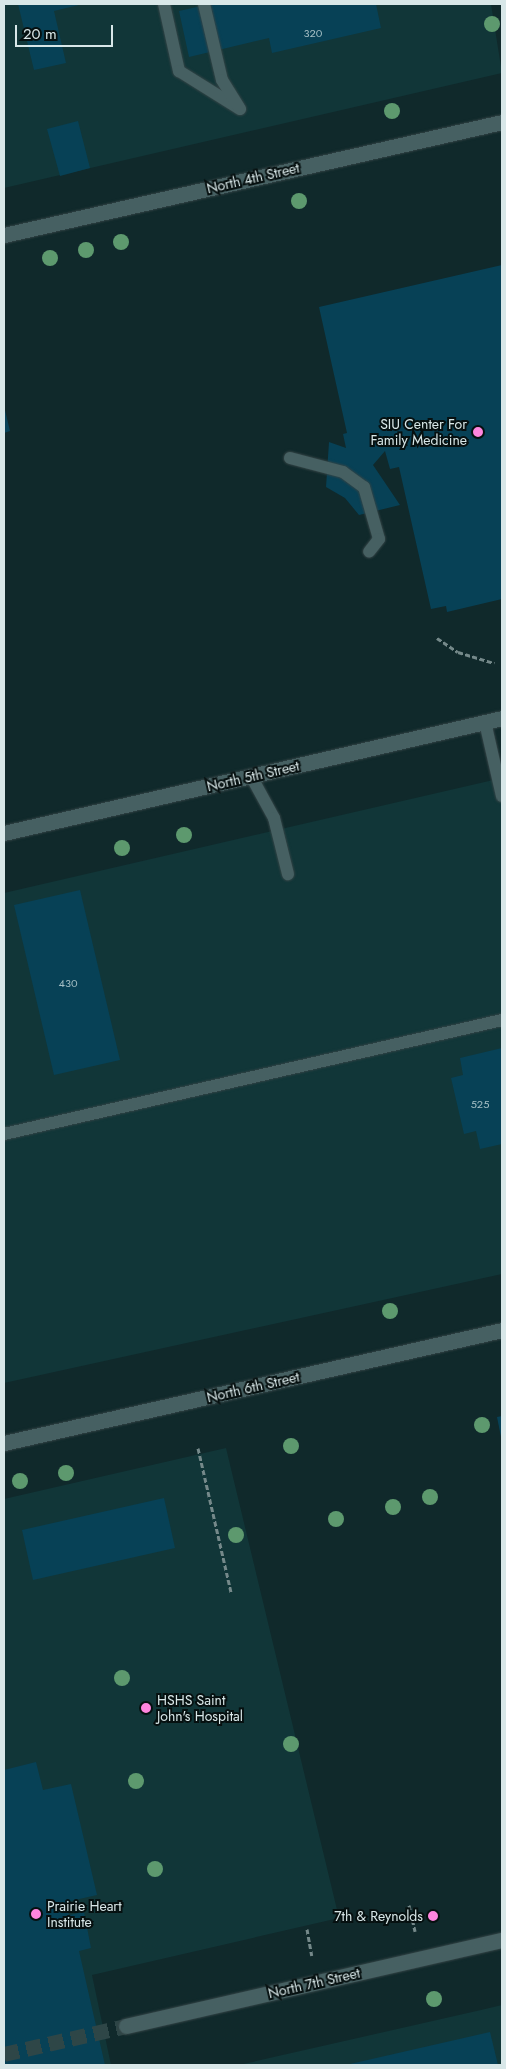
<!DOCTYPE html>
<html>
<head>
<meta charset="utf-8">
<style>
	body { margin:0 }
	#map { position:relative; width:506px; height:2069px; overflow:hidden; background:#10292b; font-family:Jost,sans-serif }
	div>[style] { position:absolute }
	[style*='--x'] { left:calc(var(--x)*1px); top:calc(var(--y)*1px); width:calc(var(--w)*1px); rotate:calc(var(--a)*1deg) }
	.built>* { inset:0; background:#113638 }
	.building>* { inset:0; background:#074156 }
	.street-tunnel>* { height:15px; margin-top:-7.5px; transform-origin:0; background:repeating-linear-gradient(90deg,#2e4647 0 15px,transparent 0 23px) }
	.path>* { height:3px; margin-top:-1.5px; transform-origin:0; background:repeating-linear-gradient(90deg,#75898a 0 5px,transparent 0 7.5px) }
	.roads { filter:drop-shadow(0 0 1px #344446) drop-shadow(0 0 1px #344446) }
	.lane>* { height:12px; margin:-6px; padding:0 6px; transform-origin:6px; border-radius:6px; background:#466062 }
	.street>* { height:15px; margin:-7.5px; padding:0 7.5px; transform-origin:7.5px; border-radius:7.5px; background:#466062 }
	.secondary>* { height:15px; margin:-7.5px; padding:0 7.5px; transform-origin:7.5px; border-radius:7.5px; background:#466062 }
	.trees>* { width:16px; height:16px; margin:-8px; border-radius:50%; background:#5d996e }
	.dots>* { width:14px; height:14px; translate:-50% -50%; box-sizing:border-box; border:2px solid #061010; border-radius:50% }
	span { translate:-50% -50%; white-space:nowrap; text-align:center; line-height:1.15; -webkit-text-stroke:4px #061010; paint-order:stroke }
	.number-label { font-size:11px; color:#a4bec4 }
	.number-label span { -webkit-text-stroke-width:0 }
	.street-label { font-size:14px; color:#d8e7e8 }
	.poi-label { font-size:14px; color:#d8e7e8 }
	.right { translate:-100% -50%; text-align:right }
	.left { translate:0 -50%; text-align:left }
	.frame { position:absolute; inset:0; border:5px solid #d8e7e8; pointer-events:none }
	.scale { position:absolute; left:15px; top:25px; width:98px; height:22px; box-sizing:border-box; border:2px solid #d8e7e8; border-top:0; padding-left:6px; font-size:15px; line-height:18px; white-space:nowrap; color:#d8e7e8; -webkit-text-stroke:4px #061010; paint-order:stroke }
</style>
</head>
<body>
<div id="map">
	<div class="built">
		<div style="clip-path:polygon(4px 4px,491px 4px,502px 73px,4px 188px)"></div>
		<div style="clip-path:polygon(502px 778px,502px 1274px,4px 1383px,4px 893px)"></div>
		<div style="clip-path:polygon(226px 1448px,339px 1918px,92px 1975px,111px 2065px,4px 2065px,4px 1499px)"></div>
		<div style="clip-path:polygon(502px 2005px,502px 2065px,239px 2065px,481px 2010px)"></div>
	</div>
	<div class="building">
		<div style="clip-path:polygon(18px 4px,83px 4px,54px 11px,66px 63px,34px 70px)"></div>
		<div style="clip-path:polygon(210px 4px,376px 4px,381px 28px,272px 53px,269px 38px,189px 57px,179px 11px)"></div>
		<div style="clip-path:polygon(78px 121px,90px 168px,60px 176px,47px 129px)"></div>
		<div style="clip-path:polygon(502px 265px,502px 599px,447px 612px,446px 606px,431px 609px,399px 467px,390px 469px,385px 451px,373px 465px,400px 505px,359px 515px,345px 498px,326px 487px,329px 442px,346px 448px,343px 434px,347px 433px,319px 307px)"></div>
		<div style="clip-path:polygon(4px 406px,10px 431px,4px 433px)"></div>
		<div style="clip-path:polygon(80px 890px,120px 1060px,54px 1075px,14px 905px)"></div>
		<div style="clip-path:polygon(502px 1048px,502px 1144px,480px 1149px,476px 1131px,464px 1134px,451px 1078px,463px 1075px,460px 1058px)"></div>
		<div style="clip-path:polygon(502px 1416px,502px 1437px,501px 1437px,497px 1417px)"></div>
		<div style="clip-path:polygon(164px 1498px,175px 1548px,33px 1580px,22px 1530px)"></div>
		<div style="clip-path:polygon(36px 1762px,43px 1790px,71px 1784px,97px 1895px,66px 1902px,69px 1915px,84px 1912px,91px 1948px,79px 1951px,105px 2065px,4px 2065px,4px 1770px)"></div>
		<div style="clip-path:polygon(490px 2032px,498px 2065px,350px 2065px,350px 2064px)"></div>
	</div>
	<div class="street-tunnel">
		<div style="--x:4;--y:2054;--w:125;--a:-12.9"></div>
	</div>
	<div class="path">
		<div style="--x:437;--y:638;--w:25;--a:34"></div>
		<div style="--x:458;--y:652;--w:38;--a:17"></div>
		<div style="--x:198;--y:1448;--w:148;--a:77.1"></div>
		<div style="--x:409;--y:1905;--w:27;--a:77"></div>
		<div style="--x:307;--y:1929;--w:27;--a:80"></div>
	</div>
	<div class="roads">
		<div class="lane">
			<div style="--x:164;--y:4;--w:69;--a:77.4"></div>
			<div style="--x:179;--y:71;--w:72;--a:31.9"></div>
			<div style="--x:204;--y:4;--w:78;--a:76.7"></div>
			<div style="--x:222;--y:80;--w:32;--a:58"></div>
			<div style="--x:290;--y:458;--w:55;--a:14.8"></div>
			<div style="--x:343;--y:472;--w:26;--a:36"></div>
			<div style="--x:364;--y:487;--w:54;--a:73.9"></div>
			<div style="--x:379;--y:539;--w:16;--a:128"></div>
			<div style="--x:485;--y:722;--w:76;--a:77.1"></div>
			<div style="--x:251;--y:776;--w:48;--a:61.3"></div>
			<div style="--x:274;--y:818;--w:58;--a:76"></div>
			<div style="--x:4;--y:1134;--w:511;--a:-12.89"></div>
		</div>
		<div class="street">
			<div style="--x:4;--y:235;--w:511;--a:-12.78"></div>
			<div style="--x:126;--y:2026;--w:386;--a:-12.9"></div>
		</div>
		<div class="secondary">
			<div style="--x:4;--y:833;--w:511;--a:-13"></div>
			<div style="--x:4;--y:1443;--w:511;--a:-12.78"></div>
		</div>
	</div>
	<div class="trees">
		<div style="left:492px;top:24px"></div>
		<div style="left:392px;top:111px"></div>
		<div style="left:299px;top:201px"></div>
		<div style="left:121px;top:242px"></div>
		<div style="left:86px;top:250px"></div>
		<div style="left:50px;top:258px"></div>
		<div style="left:184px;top:835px"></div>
		<div style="left:122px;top:848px"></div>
		<div style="left:390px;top:1311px"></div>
		<div style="left:482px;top:1425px"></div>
		<div style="left:291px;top:1446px"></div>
		<div style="left:66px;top:1473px"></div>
		<div style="left:20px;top:1481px"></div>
		<div style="left:430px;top:1497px"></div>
		<div style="left:393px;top:1507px"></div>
		<div style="left:336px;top:1519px"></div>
		<div style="left:236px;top:1535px"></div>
		<div style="left:122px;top:1678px"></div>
		<div style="left:291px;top:1744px"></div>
		<div style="left:136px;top:1781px"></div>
		<div style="left:155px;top:1869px"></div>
		<div style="left:434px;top:1999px"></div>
	</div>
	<div class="dots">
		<div style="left:478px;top:432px;background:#ff85de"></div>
		<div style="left:146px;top:1708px;background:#ff85de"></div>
		<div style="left:36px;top:1914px;background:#ff85de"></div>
		<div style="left:433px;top:1916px;background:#ff85de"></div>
	</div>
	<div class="number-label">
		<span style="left:313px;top:33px">320</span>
		<span style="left:68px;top:983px">430</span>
		<span style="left:480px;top:1104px">525</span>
	</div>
	<div class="street-label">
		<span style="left:253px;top:178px;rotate:-13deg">North 4th Street</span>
		<span style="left:253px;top:776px;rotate:-13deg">North 5th Street</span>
		<span style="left:253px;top:1387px;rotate:-13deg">North 6th Street</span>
		<span style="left:314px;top:1983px;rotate:-13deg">North 7th Street</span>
	</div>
	<div class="poi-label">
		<span class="right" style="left:467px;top:432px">SIU Center For<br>Family Medicine</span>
		<span class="left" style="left:157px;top:1708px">HSHS Saint<br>John's Hospital</span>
		<span class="left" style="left:47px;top:1914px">Prairie Heart<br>Institute</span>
		<span class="right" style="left:423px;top:1916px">7th &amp; Reynolds</span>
	</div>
	<div class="frame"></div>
	<div class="scale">20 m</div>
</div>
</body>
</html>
